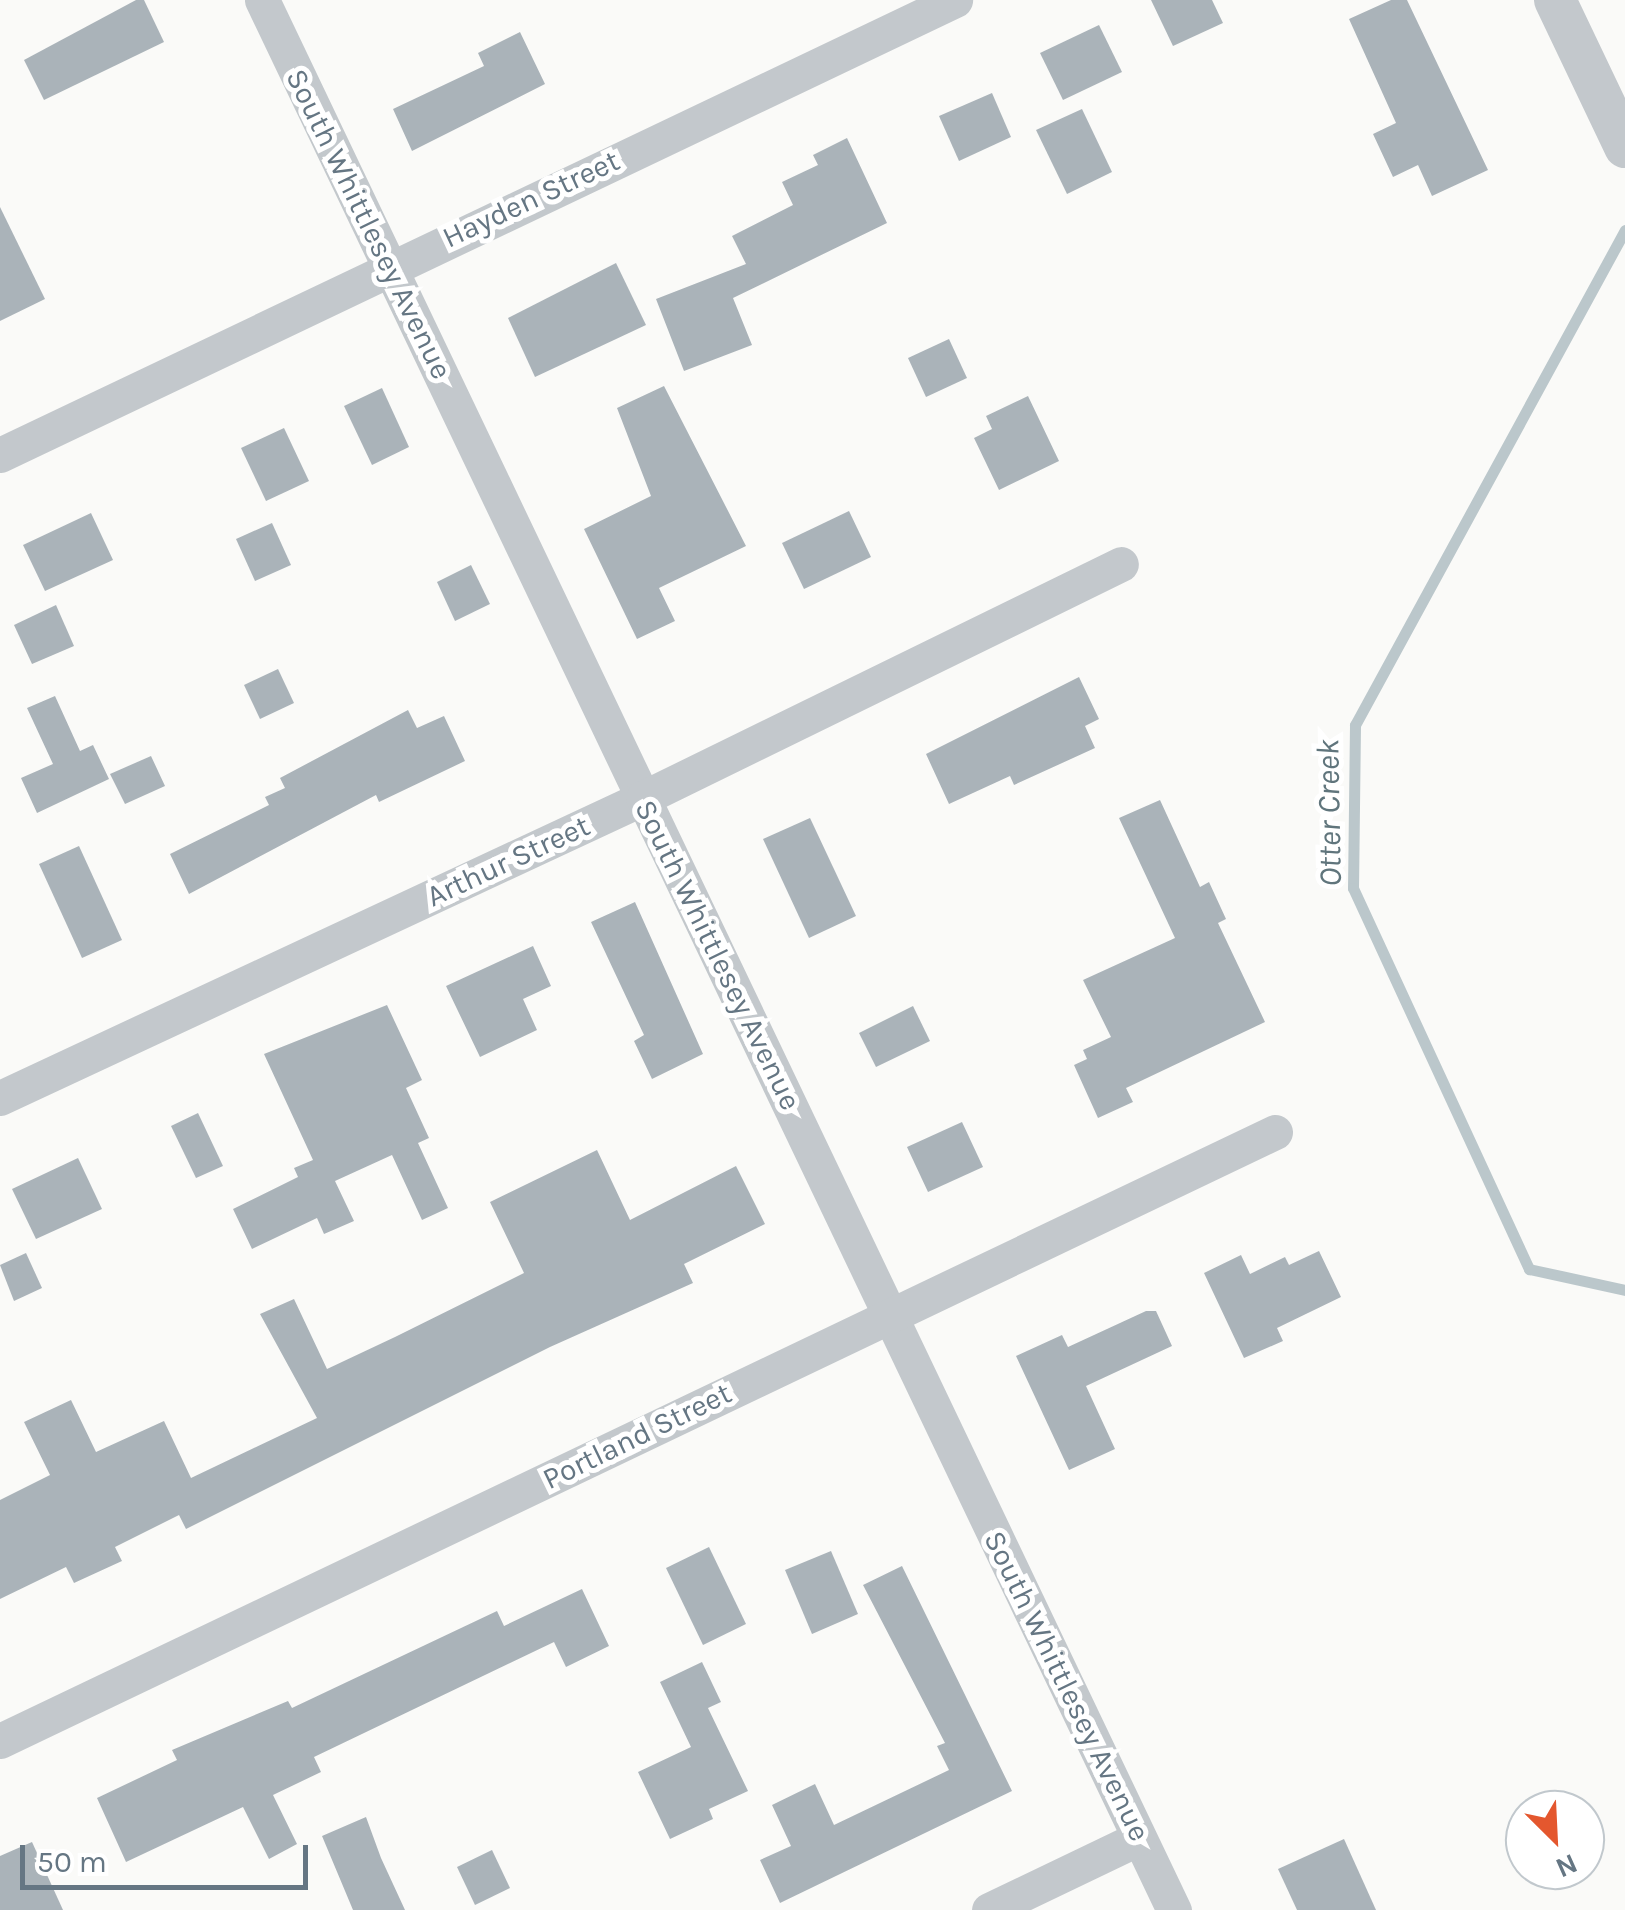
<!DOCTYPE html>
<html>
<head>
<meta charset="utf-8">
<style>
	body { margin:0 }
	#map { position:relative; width:1625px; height:1910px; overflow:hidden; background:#fafaf8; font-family:Karla,sans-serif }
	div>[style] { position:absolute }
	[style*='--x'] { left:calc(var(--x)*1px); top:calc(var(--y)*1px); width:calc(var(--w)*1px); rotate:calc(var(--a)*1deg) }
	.stream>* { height:11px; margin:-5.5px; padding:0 5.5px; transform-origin:5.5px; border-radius:5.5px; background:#bbc7cb }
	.building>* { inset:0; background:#aab3b9 }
	.minor>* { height:35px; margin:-17.5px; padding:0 17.5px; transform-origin:17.5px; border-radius:17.5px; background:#c3c8cc }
	.tertiary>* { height:42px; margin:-21px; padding:0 21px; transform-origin:21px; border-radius:21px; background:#c3c8cc }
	span { translate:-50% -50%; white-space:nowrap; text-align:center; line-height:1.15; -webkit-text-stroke:10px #fff; paint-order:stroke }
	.street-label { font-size:30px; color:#657683 }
	.water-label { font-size:32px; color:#60757c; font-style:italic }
	.north { position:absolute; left:1505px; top:1790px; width:100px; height:100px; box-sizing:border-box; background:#fff; border:2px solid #c1c8cd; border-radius:50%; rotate:156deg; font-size:28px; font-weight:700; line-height:40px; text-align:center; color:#657683 }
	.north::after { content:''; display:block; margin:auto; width:35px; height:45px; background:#e4572e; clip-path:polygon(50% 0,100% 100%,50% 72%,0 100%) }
	.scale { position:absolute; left:20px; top:1845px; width:288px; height:45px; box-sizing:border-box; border:5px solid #657683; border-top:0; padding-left:12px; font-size:30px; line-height:35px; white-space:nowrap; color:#657683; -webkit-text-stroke:8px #fff; paint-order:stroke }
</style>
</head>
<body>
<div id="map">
	<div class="stream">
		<div style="--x:1625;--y:230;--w:564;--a:118.61"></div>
		<div style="--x:1355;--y:725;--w:163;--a:90.7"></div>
		<div style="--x:1353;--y:888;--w:420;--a:65.2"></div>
		<div style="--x:1529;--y:1269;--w:98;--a:12.3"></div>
	</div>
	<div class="building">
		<div style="clip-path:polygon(136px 0,144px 0,164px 42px,44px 100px,24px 60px)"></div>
		<div style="clip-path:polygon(1151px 0,1212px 0,1223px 23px,1173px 46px)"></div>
		<div style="clip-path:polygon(1391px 0,1407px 0,1488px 170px,1432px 196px,1418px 165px,1393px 177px,1373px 134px,1396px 123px,1349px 19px)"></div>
		<div style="clip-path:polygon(1099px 25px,1122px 72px,1063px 100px,1040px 53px)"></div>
		<div style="clip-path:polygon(520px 32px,545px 84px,412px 151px,393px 109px,484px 66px,478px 53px)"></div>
		<div style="clip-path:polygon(992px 93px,1011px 137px,959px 161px,939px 116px)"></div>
		<div style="clip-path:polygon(1082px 109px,1112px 172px,1067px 194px,1036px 130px)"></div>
		<div style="clip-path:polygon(847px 138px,887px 223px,733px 298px,752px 345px,684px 371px,656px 299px,746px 264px,732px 236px,793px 205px,782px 182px,818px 165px,813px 155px)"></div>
		<div style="clip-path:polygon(0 207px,45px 299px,0 321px)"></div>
		<div style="clip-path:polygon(616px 263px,646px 325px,535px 377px,508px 318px)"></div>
		<div style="clip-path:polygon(949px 339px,967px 378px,926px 397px,908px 358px)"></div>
		<div style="clip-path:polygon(664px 386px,746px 546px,659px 588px,675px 621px,637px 639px,584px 529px,651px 496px,617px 408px)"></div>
		<div style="clip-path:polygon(382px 388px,409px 447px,372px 465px,344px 406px)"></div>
		<div style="clip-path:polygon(1028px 396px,1059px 461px,999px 490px,974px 438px,992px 429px,986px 416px)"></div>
		<div style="clip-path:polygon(284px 428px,309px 481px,266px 501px,241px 448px)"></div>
		<div style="clip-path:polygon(849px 511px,871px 557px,804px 589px,782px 543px)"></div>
		<div style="clip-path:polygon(91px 513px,113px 560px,45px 591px,23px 545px)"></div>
		<div style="clip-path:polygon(272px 523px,291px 565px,255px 581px,236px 539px)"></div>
		<div style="clip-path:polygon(471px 565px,490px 604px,455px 621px,437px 582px)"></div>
		<div style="clip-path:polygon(56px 605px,74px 646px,32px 664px,14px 625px)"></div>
		<div style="clip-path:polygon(278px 669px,294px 703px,260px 719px,244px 685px)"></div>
		<div style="clip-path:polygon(1079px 677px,1099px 719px,1085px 726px,1095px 748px,1014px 785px,1010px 776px,949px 804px,926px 754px)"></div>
		<div style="clip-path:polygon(55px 696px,80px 751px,93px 745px,109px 779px,37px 813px,21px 778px,53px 764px,27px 708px)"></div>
		<div style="clip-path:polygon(408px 710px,417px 728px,444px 716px,465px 761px,379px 802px,376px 795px,189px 894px,170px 854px,269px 805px,265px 797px,285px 788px,280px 778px)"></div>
		<div style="clip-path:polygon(151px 756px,165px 786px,125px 804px,110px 774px)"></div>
		<div style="clip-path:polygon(1160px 800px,1200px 887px,1209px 882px,1226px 919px,1218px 923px,1265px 1022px,1126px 1088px,1133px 1102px,1098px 1118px,1074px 1065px,1087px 1059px,1083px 1050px,1111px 1037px,1083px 980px,1175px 938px,1119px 818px)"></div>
		<div style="clip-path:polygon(810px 818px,856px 916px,809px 938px,763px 839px)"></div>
		<div style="clip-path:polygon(79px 846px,122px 940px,82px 958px,39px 864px)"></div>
		<div style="clip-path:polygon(635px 902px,703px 1054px,652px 1079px,634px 1041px,644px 1035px,591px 922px)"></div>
		<div style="clip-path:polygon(533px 946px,551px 986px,523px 999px,537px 1030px,480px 1057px,446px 986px)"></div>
		<div style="clip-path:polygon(387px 1005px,422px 1080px,406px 1088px,429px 1138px,418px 1143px,448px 1208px,422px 1220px,392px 1155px,335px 1181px,354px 1221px,324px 1234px,317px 1218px,252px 1249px,233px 1209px,298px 1177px,294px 1168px,313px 1160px,264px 1054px)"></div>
		<div style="clip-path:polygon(913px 1006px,930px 1041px,876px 1067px,859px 1033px)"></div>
		<div style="clip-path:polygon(198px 1113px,223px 1166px,196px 1178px,171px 1126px)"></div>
		<div style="clip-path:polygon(962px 1122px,983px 1167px,928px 1192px,907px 1147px)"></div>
		<div style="clip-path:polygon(597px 1150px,630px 1220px,736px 1166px,765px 1224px,684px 1264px,693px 1283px,550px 1347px,186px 1529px,179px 1515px,115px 1547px,122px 1561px,74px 1583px,66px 1567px,0 1599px,0 1500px,50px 1475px,24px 1422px,71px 1400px,96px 1452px,164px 1421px,191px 1478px,317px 1418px,260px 1314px,294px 1299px,327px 1369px,395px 1337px,524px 1273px,490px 1202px)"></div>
		<div style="clip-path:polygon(78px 1158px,102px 1209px,36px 1239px,12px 1189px)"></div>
		<div style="clip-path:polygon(1319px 1251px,1341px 1297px,1277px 1328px,1283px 1341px,1244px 1358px,1204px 1273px,1241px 1255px,1250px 1274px,1285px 1257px,1289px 1265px)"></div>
		<div style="clip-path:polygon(26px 1253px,42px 1288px,14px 1301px,0 1265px)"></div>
		<div style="clip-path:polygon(1146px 1311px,1156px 1311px,1172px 1346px,1086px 1386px,1115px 1449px,1069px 1470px,1016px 1356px,1062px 1335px,1068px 1347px)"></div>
		<div style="clip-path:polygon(709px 1547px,746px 1624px,703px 1645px,666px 1568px)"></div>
		<div style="clip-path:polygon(831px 1551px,858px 1614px,812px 1634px,785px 1570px)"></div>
		<div style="clip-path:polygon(902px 1566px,1012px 1791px,780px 1903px,760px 1860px,791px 1846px,772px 1805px,815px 1784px,834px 1825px,949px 1770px,937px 1746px,945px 1743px,863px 1585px)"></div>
		<div style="clip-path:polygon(582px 1589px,609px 1646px,566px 1667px,554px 1642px,314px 1757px,321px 1772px,273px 1795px,297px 1844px,269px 1859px,243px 1807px,126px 1862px,97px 1798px,177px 1760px,172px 1750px,288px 1701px,292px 1708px,497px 1611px,504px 1626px)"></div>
		<div style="clip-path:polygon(702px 1662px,721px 1702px,708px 1708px,748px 1791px,709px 1809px,713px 1819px,670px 1839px,638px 1772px,691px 1747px,660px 1682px)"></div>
		<div style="clip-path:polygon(366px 1817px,381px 1858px,405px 1910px,353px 1910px,322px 1836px)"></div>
		<div style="clip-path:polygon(1344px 1839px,1376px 1910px,1297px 1910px,1278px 1869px)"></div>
		<div style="clip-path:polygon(32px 1842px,63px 1910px,0 1910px,0 1856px)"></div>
		<div style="clip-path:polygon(492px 1850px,510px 1888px,475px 1905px,457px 1867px)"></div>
	</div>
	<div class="minor">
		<div style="--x:262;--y:0;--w:2117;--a:64.48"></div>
		<div style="--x:0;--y:455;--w:1058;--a:-25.47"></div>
		<div style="--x:0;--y:1098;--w:710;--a:-25.01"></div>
		<div style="--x:643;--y:798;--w:532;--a:-26.08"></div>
		<div style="--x:0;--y:1741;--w:1413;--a:-25.53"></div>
		<div style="--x:989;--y:1910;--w:166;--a:-25.6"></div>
	</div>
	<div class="tertiary">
		<div style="--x:1555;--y:0;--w:163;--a:64.5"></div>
	</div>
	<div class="street-label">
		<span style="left:531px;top:199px;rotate:-25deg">Hayden Street</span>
		<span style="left:369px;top:224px;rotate:64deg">South Whittlesey Avenue</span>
		<span style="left:508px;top:861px;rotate:-25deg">Arthur Street</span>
		<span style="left:718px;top:955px;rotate:64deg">South Whittlesey Avenue</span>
		<span style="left:637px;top:1436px;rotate:-26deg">Portland Street</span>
		<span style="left:1067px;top:1686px;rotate:64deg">South Whittlesey Avenue</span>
	</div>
	<div class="water-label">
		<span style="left:1330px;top:813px;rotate:-91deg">Otter Creek</span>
	</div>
	<div class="north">N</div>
	<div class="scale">50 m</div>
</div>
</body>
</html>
